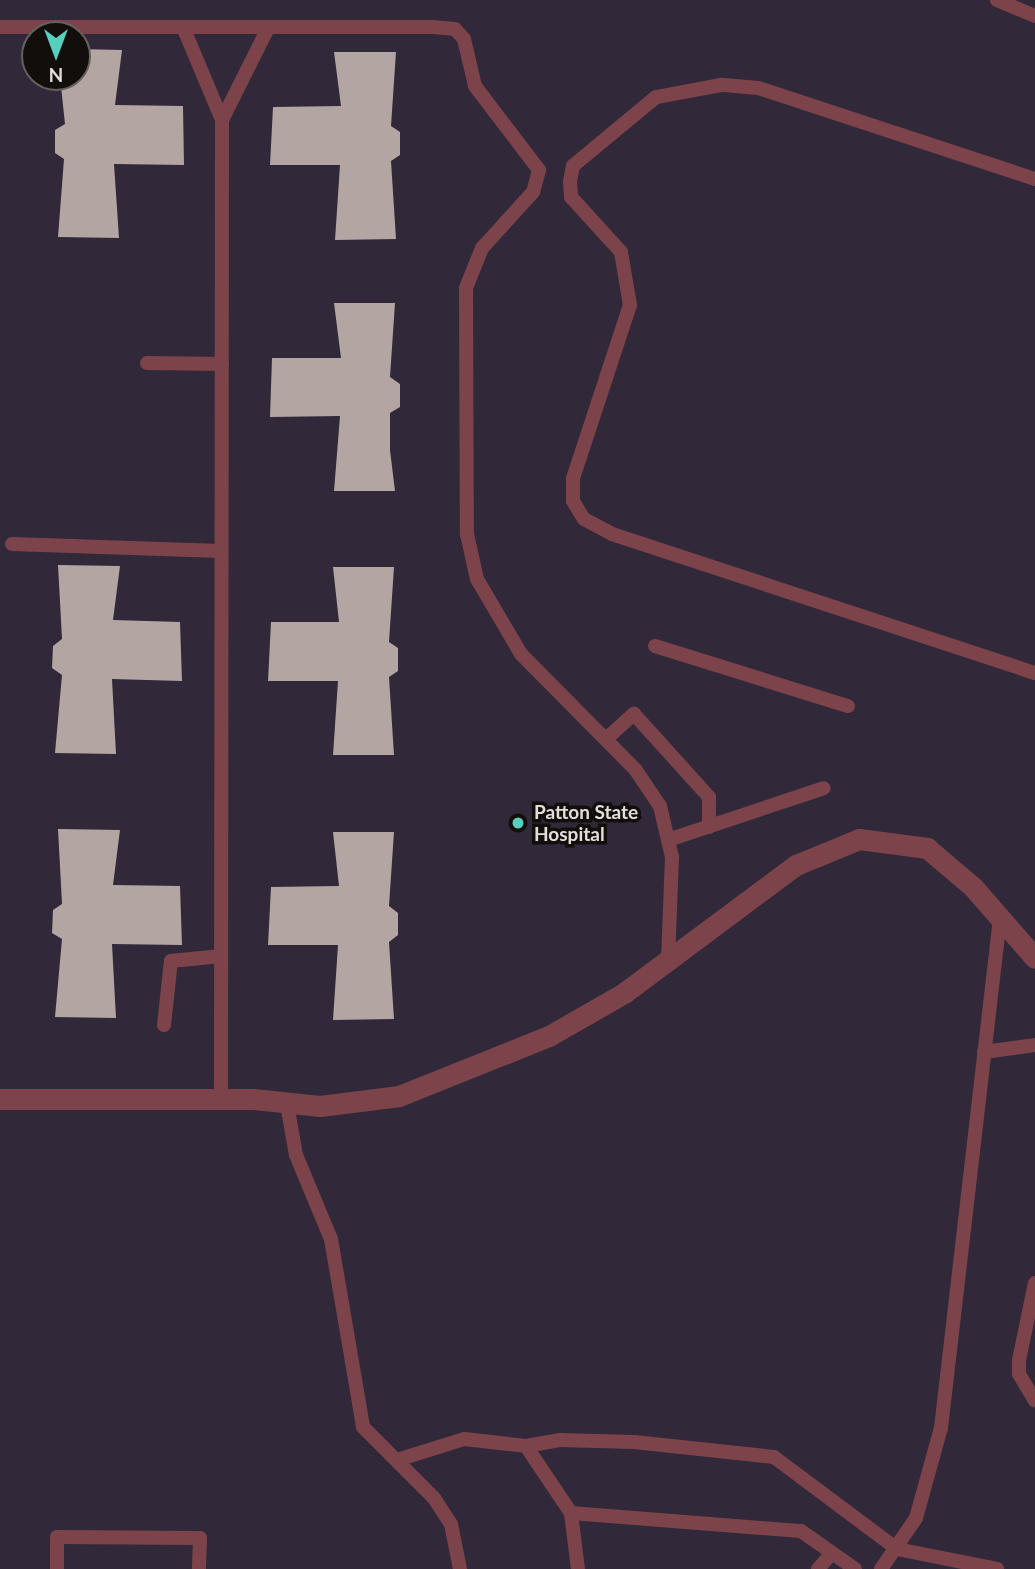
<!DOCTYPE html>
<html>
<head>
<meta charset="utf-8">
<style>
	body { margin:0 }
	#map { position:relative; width:1035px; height:1569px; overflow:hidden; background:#2d231f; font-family:Lato,sans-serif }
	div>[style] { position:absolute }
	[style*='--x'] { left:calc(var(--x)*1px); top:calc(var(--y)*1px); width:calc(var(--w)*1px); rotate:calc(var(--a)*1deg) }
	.medical>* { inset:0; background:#312939 }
	.building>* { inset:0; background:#b3a5a2 }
	.lane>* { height:14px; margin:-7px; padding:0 7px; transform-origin:7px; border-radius:7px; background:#7c444a }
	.street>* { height:21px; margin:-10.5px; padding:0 10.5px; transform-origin:10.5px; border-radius:10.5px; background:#7c444a }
	.dots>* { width:19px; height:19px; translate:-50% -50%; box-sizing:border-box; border:4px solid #120e0c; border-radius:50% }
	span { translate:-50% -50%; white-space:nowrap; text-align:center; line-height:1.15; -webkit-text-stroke:7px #120e0c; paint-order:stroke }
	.poi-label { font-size:19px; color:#e4ddda; font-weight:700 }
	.left { translate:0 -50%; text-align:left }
	.north { position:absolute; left:21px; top:21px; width:70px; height:70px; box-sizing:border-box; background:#120e0c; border:2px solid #66615e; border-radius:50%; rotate:180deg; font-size:19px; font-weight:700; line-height:28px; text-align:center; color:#e4ddda }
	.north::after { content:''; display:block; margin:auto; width:24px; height:32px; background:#58cebf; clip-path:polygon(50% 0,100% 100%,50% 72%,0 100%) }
</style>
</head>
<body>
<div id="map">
	<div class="medical">
		<div style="clip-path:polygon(evenodd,0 0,1035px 0,1035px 1569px,0 1569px,0 0,35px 35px,77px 35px,77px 77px,35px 77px,35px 35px)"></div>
	</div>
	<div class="building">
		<div style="clip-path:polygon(77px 49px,122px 50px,115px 105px,183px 106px,184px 165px,114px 164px,119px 238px,58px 237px,64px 159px,55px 153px,55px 130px,65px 124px,60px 77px,77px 77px)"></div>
		<div style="clip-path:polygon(334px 52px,396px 52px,391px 126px,400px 132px,400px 155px,391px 161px,396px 239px,335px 240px,340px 165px,270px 165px,273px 107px,341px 106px)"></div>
		<div style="clip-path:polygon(334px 303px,395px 303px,390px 377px,400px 384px,400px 407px,390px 413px,390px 450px,395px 491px,334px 491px,340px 416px,270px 417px,272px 358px,341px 358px)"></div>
		<div style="clip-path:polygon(58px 565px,120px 566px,113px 620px,180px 622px,182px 681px,112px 679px,116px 754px,55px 753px,62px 675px,52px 668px,53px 646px,62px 639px)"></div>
		<div style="clip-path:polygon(333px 567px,394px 567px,389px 642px,398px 648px,398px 671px,389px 677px,394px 755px,333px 755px,338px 681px,268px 681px,271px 622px,339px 622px)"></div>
		<div style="clip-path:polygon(58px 829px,120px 830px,113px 885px,180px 886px,182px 945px,112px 944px,116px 1018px,55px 1017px,62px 939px,52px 933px,53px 910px,62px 904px)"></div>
		<div style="clip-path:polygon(333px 832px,394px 832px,389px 906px,398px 913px,398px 935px,389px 942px,394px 1019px,333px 1020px,338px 945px,268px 945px,271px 887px,339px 886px)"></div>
	</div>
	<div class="lane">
		<div style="--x:997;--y:0;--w:41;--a:22.8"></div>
		<div style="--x:0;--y:27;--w:433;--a:0"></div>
		<div style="--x:433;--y:27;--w:22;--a:5"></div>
		<div style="--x:455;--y:29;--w:13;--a:48"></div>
		<div style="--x:464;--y:39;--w:48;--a:76.8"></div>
		<div style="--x:475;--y:86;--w:106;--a:52.7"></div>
		<div style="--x:539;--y:170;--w:23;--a:105"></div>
		<div style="--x:533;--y:192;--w:76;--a:132.3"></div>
		<div style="--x:482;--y:248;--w:43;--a:111.8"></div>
		<div style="--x:466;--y:288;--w:246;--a:89.8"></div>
		<div style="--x:467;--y:534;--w:46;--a:77.5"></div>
		<div style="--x:477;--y:579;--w:87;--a:59.6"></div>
		<div style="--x:521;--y:654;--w:162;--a:45.3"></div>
		<div style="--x:635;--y:769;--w:45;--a:56"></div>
		<div style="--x:660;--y:806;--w:52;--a:76.8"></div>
		<div style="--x:672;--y:857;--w:106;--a:92.2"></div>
		<div style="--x:183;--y:27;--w:101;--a:67.2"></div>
		<div style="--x:222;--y:120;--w:979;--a:90.06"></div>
		<div style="--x:222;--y:120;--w:103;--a:-63.4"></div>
		<div style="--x:1035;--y:179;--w:292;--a:-161.8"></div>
		<div style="--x:758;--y:88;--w:37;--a:-175"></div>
		<div style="--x:721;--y:85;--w:66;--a:169.5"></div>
		<div style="--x:656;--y:97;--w:108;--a:140.3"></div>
		<div style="--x:573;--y:166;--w:16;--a:101"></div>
		<div style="--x:570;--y:182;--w:15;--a:86"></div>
		<div style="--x:571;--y:197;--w:74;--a:47.7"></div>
		<div style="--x:621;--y:252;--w:54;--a:80.4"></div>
		<div style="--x:630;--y:305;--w:182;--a:108.2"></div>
		<div style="--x:573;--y:478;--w:23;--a:90"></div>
		<div style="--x:573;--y:501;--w:21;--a:59"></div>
		<div style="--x:584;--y:519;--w:32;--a:28"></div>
		<div style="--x:612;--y:534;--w:445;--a:18.2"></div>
		<div style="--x:147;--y:363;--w:75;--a:0.8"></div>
		<div style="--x:12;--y:544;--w:209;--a:1.9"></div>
		<div style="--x:655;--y:646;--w:202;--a:17.3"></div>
		<div style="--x:606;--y:739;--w:38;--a:-42"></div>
		<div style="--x:634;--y:714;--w:112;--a:47.9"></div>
		<div style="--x:709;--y:797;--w:30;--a:90"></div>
		<div style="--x:668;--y:840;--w:164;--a:-18.4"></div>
		<div style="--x:164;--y:1025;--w:64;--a:-83.8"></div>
		<div style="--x:171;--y:961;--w:50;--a:-5.7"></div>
		<div style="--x:984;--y:1052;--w:51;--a:-7.8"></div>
		<div style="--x:287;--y:1104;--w:52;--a:80"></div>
		<div style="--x:296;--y:1155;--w:91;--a:67.4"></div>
		<div style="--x:331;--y:1239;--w:191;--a:80.3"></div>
		<div style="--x:363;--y:1427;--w:100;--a:45"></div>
		<div style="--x:434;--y:1498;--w:31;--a:57"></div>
		<div style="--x:451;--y:1524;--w:46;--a:78.7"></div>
		<div style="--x:1035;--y:1283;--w:79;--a:101.7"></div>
		<div style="--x:1019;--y:1360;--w:14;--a:90"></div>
		<div style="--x:1019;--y:1374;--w:31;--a:59"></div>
		<div style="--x:526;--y:1446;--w:34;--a:-10"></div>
		<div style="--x:559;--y:1440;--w:75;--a:1.5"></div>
		<div style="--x:634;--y:1442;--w:141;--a:6.1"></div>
		<div style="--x:774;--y:1457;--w:154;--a:36.8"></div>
		<div style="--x:897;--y:1549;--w:102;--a:11.3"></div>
		<div style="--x:397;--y:1460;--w:70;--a:-17.4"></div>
		<div style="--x:464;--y:1439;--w:62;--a:6.4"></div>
		<div style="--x:526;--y:1446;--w:81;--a:56.1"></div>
		<div style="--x:571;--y:1513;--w:56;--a:82.9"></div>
		<div style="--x:571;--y:1513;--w:231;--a:4.5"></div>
		<div style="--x:801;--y:1531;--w:66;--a:35.1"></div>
		<div style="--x:57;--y:1569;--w:32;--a:-90"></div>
		<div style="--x:57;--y:1537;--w:143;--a:0.4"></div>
		<div style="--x:200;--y:1538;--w:31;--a:92"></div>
		<div style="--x:818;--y:1569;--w:21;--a:-49"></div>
		<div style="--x:881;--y:1569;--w:62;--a:-55.5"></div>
		<div style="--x:916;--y:1518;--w:93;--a:-74.5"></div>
		<div style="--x:941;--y:1428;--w:513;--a:-83.4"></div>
	</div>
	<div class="street">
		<div style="--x:0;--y:1099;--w:253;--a:0"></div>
		<div style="--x:253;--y:1099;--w:67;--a:6"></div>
		<div style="--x:320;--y:1106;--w:80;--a:-7.2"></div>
		<div style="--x:399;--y:1096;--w:162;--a:-21.8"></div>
		<div style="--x:549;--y:1036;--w:86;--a:-29.8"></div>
		<div style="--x:624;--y:993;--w:214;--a:-36.7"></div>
		<div style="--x:796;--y:865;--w:68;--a:-22.4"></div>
		<div style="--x:859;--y:839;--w:69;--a:7.5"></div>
		<div style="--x:927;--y:848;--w:60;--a:40.3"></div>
		<div style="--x:973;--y:887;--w:94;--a:48.9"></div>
	</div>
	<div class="dots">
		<div style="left:518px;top:823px;background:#58cebf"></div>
	</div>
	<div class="poi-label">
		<span class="left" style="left:534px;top:823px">Patton State<br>Hospital</span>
	</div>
	<div class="north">N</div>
</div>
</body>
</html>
